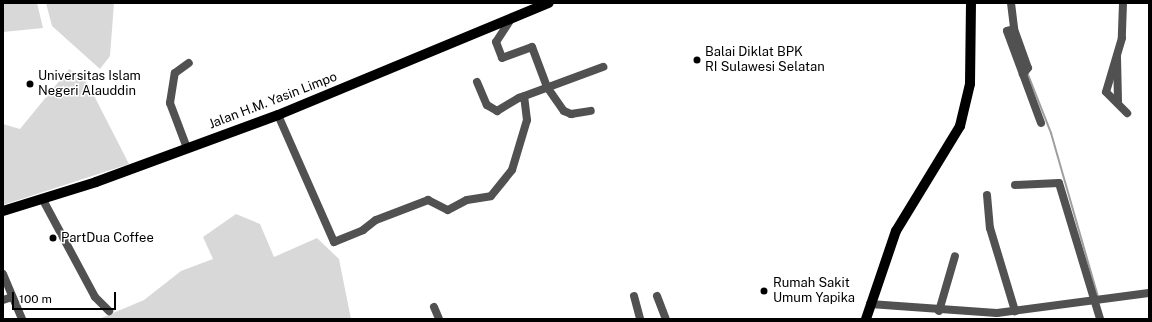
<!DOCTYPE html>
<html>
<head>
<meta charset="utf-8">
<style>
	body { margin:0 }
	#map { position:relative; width:1152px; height:322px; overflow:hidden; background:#fff; font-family:"Public Sans",sans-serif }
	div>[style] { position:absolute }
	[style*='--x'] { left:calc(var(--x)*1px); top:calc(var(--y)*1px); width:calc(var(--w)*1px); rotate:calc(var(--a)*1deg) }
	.green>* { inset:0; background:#d8d8d8 }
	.stream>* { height:2px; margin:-1px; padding:0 1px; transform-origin:1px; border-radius:1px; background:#9f9f9f }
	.minor>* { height:8px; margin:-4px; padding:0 4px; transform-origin:4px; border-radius:4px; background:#515151 }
	.primary>* { height:10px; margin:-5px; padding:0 5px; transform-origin:5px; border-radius:5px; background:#000 }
	.dots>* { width:11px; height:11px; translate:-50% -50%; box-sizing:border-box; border:2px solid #fff; border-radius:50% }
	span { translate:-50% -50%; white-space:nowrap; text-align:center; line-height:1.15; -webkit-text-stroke:3px #fff; paint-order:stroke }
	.poi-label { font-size:13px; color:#000 }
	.left { translate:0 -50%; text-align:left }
	.street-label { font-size:13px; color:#000 }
	.frame { position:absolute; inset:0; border:4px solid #000; pointer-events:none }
	.scale { position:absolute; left:12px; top:292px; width:104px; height:18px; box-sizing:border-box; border:2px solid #000; border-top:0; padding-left:5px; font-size:12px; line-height:14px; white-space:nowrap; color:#000; -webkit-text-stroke:3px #fff; paint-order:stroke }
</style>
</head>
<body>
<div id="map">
	<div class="green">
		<div style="clip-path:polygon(3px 3px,37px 3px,43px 28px,3px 32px)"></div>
		<div style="clip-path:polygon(46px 3px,114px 3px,110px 56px,100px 69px,52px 26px)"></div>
		<div style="clip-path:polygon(69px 69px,85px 78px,129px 164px,3px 205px,3px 124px,20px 129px)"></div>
		<div style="clip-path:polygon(236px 214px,260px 224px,274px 257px,317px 238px,339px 259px,351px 319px,99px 319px,144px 300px,181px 271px,213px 259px,203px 237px)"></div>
	</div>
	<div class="stream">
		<div style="--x:1027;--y:72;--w:66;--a:68.5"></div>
		<div style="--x:1051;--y:133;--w:171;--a:74"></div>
	</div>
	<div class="minor">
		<div style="--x:1011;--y:3;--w:26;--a:83"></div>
		<div style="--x:1014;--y:29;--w:41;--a:70.3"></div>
		<div style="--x:1028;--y:68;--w:8;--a:130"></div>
		<div style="--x:1123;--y:3;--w:35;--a:92"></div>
		<div style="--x:1122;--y:38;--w:56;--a:106.5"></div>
		<div style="--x:1106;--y:92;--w:30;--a:45"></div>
		<div style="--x:511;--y:19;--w:27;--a:123"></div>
		<div style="--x:496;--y:42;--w:17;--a:69"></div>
		<div style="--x:502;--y:58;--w:32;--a:-20"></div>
		<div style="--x:532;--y:47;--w:43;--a:69.4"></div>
		<div style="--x:547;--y:87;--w:29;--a:55"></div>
		<div style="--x:564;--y:111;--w:8;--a:23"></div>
		<div style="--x:571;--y:114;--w:20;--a:-9"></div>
		<div style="--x:1014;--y:29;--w:7;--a:164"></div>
		<div style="--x:1007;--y:31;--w:98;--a:69.7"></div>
		<div style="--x:1117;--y:57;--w:44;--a:88.7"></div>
		<div style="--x:477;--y:82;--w:25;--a:67"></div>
		<div style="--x:487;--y:105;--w:12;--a:31"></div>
		<div style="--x:497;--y:111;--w:26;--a:-31"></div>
		<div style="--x:519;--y:98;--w:90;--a:-20.3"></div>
		<div style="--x:278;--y:115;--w:139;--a:66.2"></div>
		<div style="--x:334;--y:242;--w:31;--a:-22"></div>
		<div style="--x:363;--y:230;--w:16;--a:-38"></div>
		<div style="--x:376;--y:220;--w:56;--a:-21"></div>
		<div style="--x:428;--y:200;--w:22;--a:27"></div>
		<div style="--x:448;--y:210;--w:21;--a:-28"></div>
		<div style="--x:467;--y:200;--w:24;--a:-9"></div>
		<div style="--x:491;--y:196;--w:33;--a:-51"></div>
		<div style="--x:512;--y:170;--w:52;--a:-73.3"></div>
		<div style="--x:527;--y:120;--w:24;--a:-97"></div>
		<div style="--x:187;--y:148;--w:48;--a:-110.7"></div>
		<div style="--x:170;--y:103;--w:30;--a:-81"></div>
		<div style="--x:175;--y:73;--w:17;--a:-36"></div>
		<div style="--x:1015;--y:185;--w:44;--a:-2.6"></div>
		<div style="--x:1059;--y:183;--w:142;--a:73.2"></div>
		<div style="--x:987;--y:195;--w:33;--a:85"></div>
		<div style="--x:990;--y:228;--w:87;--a:73.2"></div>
		<div style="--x:43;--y:200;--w:110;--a:61.8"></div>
		<div style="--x:95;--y:297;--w:20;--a:45"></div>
		<div style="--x:3;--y:274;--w:49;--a:67.1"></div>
		<div style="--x:634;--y:296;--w:24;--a:75"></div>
		<div style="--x:657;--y:296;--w:25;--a:69"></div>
		<div style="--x:3;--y:300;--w:9;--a:-18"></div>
		<div style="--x:870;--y:304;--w:127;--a:4.1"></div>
		<div style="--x:997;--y:313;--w:153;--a:-7.5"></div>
		<div style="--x:434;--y:307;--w:13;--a:67"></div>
		<div style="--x:939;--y:311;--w:57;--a:-73.8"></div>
	</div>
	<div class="primary">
		<div style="--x:3;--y:211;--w:97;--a:-17.3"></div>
		<div style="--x:96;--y:182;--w:194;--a:-20.2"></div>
		<div style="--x:278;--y:115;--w:293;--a:-22.5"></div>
		<div style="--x:866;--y:319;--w:93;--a:-71.2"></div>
		<div style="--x:896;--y:231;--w:123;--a:-58.6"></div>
		<div style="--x:960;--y:126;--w:43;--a:-76.6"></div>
		<div style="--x:970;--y:84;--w:81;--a:-89.3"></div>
	</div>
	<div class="dots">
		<div style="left:697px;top:60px;background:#000"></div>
		<div style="left:30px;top:84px;background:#000"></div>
		<div style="left:53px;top:238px;background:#000"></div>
		<div style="left:764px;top:291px;background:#000"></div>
	</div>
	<div class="poi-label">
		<span class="left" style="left:705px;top:60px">Balai Diklat BPK<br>RI Sulawesi Selatan</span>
		<span class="left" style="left:38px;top:84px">Universitas Islam<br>Negeri Alauddin</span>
		<span class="left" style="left:61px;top:238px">PartDua Coffee</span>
		<span class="left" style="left:773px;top:291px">Rumah Sakit<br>Umum Yapika</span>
	</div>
	<div class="street-label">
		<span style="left:273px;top:101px;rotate:-21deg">Jalan H.M. Yasin Limpo</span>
	</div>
	<div class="frame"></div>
	<div class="scale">100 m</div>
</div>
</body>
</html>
